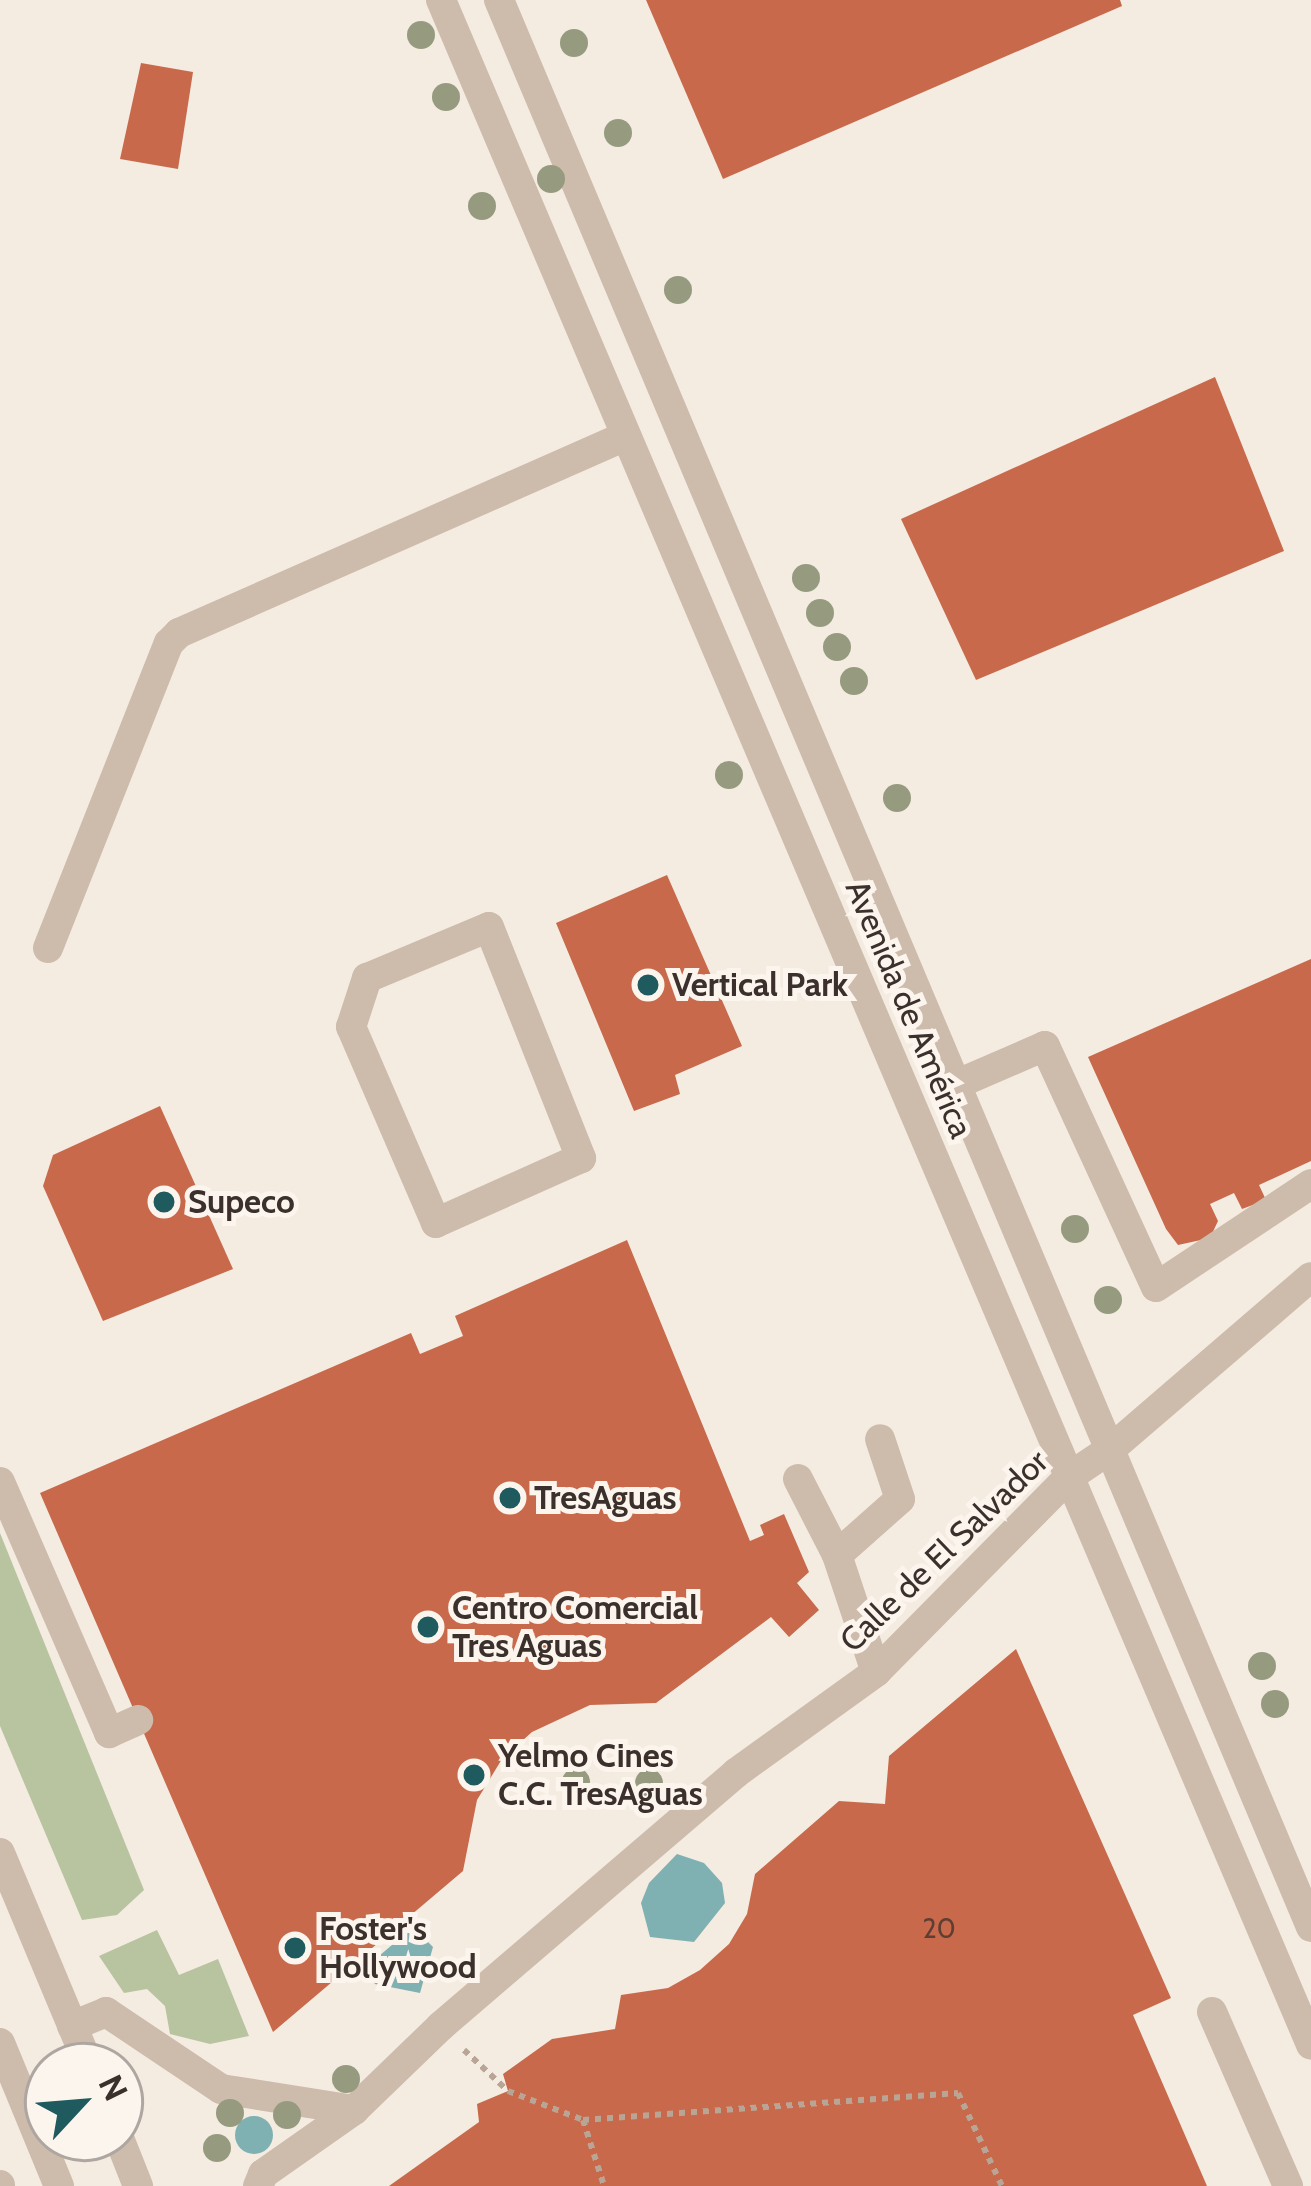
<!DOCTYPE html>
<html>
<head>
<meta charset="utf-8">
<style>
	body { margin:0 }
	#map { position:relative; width:1311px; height:2186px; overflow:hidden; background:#f4ebe1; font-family:Cabin,sans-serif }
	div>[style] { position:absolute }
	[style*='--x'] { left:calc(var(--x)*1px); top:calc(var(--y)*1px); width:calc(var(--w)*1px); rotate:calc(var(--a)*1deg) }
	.green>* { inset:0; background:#b8c4a0 }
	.water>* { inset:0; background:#7fb0b2 }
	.round { border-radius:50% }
	.building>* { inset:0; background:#c8694b }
	.path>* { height:6px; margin-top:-3px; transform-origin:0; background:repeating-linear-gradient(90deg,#b9a596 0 6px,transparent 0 12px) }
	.minor>* { height:30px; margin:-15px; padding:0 15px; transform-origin:15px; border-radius:15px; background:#cdbbac }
	.trees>* { width:28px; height:28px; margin:-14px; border-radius:50%; background:#969b7f }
	.dots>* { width:33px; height:33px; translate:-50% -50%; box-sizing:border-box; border:6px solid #fbf5ee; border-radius:50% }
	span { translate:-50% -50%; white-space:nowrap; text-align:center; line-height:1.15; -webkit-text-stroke:10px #fbf5ee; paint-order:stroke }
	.number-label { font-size:27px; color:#5e3e33 }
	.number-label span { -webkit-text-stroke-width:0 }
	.poi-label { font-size:33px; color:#3b302b; font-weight:700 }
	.left { translate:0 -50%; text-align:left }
	.street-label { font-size:33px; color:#3b302b }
	.north { position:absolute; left:24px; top:2042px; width:120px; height:120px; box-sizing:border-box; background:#fbf5ee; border:3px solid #aea6a0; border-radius:50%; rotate:64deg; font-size:33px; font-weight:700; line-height:48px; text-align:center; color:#3b302b }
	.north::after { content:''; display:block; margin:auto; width:42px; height:54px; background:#1f5a5e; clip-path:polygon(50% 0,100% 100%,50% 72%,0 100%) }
</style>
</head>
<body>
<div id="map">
	<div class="green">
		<div style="clip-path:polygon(0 1533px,144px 1890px,117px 1915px,82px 1920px,0 1726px)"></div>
		<div style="clip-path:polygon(157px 1930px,179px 1975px,218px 1959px,249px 2036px,210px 2044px,170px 2034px,165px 2006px,147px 1989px,124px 1993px,99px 1956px)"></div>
	</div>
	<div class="water">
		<div style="clip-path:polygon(677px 1854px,704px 1863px,722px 1883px,725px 1903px,694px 1942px,650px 1937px,641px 1903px,649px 1883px)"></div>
		<div style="clip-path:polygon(413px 1927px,433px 1947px,420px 1993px,375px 1984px,365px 1968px)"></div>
		<div class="round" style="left:235px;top:2116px;width:38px;height:38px"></div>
	</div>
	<div class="building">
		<div style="clip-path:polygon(646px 0,1120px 0,1122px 6px,723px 179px)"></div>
		<div style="clip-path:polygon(141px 63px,193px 72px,178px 169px,120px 159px)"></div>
		<div style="clip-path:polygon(1215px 377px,1284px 551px,976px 680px,901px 519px)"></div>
		<div style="clip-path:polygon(667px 875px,742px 1046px,675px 1075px,680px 1094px,634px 1111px,556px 923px)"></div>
		<div style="clip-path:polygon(1311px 959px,1311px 1161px,1259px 1185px,1266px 1200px,1242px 1209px,1234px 1193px,1210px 1204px,1218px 1221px,1210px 1238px,1178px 1245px,1166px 1229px,1088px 1057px)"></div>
		<div style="clip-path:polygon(160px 1106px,233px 1269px,103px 1321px,43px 1186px,53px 1155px)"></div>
		<div style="clip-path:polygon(627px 1240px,750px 1541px,764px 1535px,760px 1525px,784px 1514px,809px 1572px,797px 1583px,819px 1610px,789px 1637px,771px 1617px,656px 1703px,590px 1705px,532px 1732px,502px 1759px,477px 1800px,463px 1871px,273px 2032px,40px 1493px,411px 1333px,420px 1354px,463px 1336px,455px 1316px)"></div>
		<div style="clip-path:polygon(1016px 1649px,1171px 1998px,1133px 2015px,1207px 2186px,389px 2186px,479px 2122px,477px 2104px,508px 2091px,503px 2074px,552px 2039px,615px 2029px,621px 1995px,668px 1988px,700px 1970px,729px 1944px,747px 1914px,755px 1874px,839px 1801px,885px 1804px,889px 1756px)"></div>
	</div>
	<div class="path">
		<div style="--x:464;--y:2050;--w:60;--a:43"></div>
		<div style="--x:508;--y:2091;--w:80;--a:21.1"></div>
		<div style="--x:583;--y:2120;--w:376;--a:-4.1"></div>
		<div style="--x:958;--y:2093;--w:103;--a:64.7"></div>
		<div style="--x:583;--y:2120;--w:69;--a:72.3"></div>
	</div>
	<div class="minor">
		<div style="--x:441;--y:0;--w:2222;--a:66.95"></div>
		<div style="--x:499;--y:0;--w:2091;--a:67.15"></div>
		<div style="--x:489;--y:927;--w:249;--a:68.3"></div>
		<div style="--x:581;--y:1158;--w:159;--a:155.9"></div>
		<div style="--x:436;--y:1223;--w:214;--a:-113.4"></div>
		<div style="--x:351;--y:1027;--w:52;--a:-71.9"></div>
		<div style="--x:367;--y:978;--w:132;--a:-22.7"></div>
		<div style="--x:48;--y:948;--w:328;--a:-68.4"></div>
		<div style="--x:169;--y:643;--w:14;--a:-45"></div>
		<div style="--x:179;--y:633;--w:488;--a:-23.8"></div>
		<div style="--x:955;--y:1085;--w:98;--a:-23.4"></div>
		<div style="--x:1045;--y:1046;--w:265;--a:65.3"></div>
		<div style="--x:1156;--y:1287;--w:186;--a:-33.6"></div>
		<div style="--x:798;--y:1479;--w:85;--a:62.8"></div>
		<div style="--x:837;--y:1555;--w:84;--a:-41.6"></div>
		<div style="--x:900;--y:1499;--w:63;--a:-108.4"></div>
		<div style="--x:0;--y:1482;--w:274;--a:66.5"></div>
		<div style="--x:109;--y:1733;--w:32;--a:-24"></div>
		<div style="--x:837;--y:1555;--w:123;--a:71.6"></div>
		<div style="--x:0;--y:1853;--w:231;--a:67.3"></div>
		<div style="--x:1212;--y:2012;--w:190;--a:66.4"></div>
		<div style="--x:72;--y:2026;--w:37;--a:-22"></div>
		<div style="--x:106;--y:2012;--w:138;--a:33.8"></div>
		<div style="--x:221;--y:2089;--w:135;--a:9"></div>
		<div style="--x:0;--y:2043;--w:155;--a:67.6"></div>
		<div style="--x:119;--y:2138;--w:52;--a:68.4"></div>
		<div style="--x:0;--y:2185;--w:1;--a:90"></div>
		<div style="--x:258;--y:2186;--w:13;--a:-67"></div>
		<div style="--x:263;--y:2174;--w:111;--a:-35.1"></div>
		<div style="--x:354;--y:2110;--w:121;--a:-44"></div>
		<div style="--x:441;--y:2026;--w:389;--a:-40.6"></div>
		<div style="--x:736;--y:1773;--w:173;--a:-35.8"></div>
		<div style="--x:876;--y:1672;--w:274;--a:-45.3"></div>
		<div style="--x:1069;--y:1477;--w:52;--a:-34"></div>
		<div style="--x:1112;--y:1448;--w:262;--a:-40.7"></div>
	</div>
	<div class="trees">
		<div style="left:421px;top:35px"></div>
		<div style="left:574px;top:43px"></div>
		<div style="left:446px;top:97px"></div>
		<div style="left:618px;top:133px"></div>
		<div style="left:551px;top:179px"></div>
		<div style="left:482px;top:206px"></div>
		<div style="left:678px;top:290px"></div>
		<div style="left:806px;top:578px"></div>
		<div style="left:820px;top:613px"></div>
		<div style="left:837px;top:647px"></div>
		<div style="left:854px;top:681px"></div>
		<div style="left:729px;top:775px"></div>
		<div style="left:897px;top:798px"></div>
		<div style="left:1075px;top:1229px"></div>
		<div style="left:1108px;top:1300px"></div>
		<div style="left:1262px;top:1666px"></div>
		<div style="left:1275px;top:1704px"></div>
		<div style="left:576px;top:1782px"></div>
		<div style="left:649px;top:1783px"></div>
		<div style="left:346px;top:2079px"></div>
		<div style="left:230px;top:2113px"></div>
		<div style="left:287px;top:2115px"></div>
		<div style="left:217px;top:2148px"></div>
	</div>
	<div class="dots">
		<div style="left:648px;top:985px;background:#1f5a5e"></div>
		<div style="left:164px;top:1202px;background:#1f5a5e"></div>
		<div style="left:510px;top:1498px;background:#1f5a5e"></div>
		<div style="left:428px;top:1627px;background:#1f5a5e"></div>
		<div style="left:474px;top:1775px;background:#1f5a5e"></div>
		<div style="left:295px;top:1948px;background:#1f5a5e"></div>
	</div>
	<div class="number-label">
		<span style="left:939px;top:1929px">20</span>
	</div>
	<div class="poi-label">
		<span class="left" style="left:672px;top:985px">Vertical Park</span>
		<span class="left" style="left:188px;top:1202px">Supeco</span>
		<span class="left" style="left:534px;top:1498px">TresAguas</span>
		<span class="left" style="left:452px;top:1627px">Centro Comercial<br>Tres Aguas</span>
		<span class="left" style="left:498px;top:1775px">Yelmo Cines<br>C.C. TresAguas</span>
		<span class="left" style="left:319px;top:1948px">Foster's<br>Hollywood</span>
	</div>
	<div class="street-label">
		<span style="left:909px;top:1009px;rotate:67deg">Avenida de América</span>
		<span style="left:944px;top:1551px;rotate:-44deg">Calle de El Salvador</span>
	</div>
	<div class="north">N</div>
</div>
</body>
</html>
